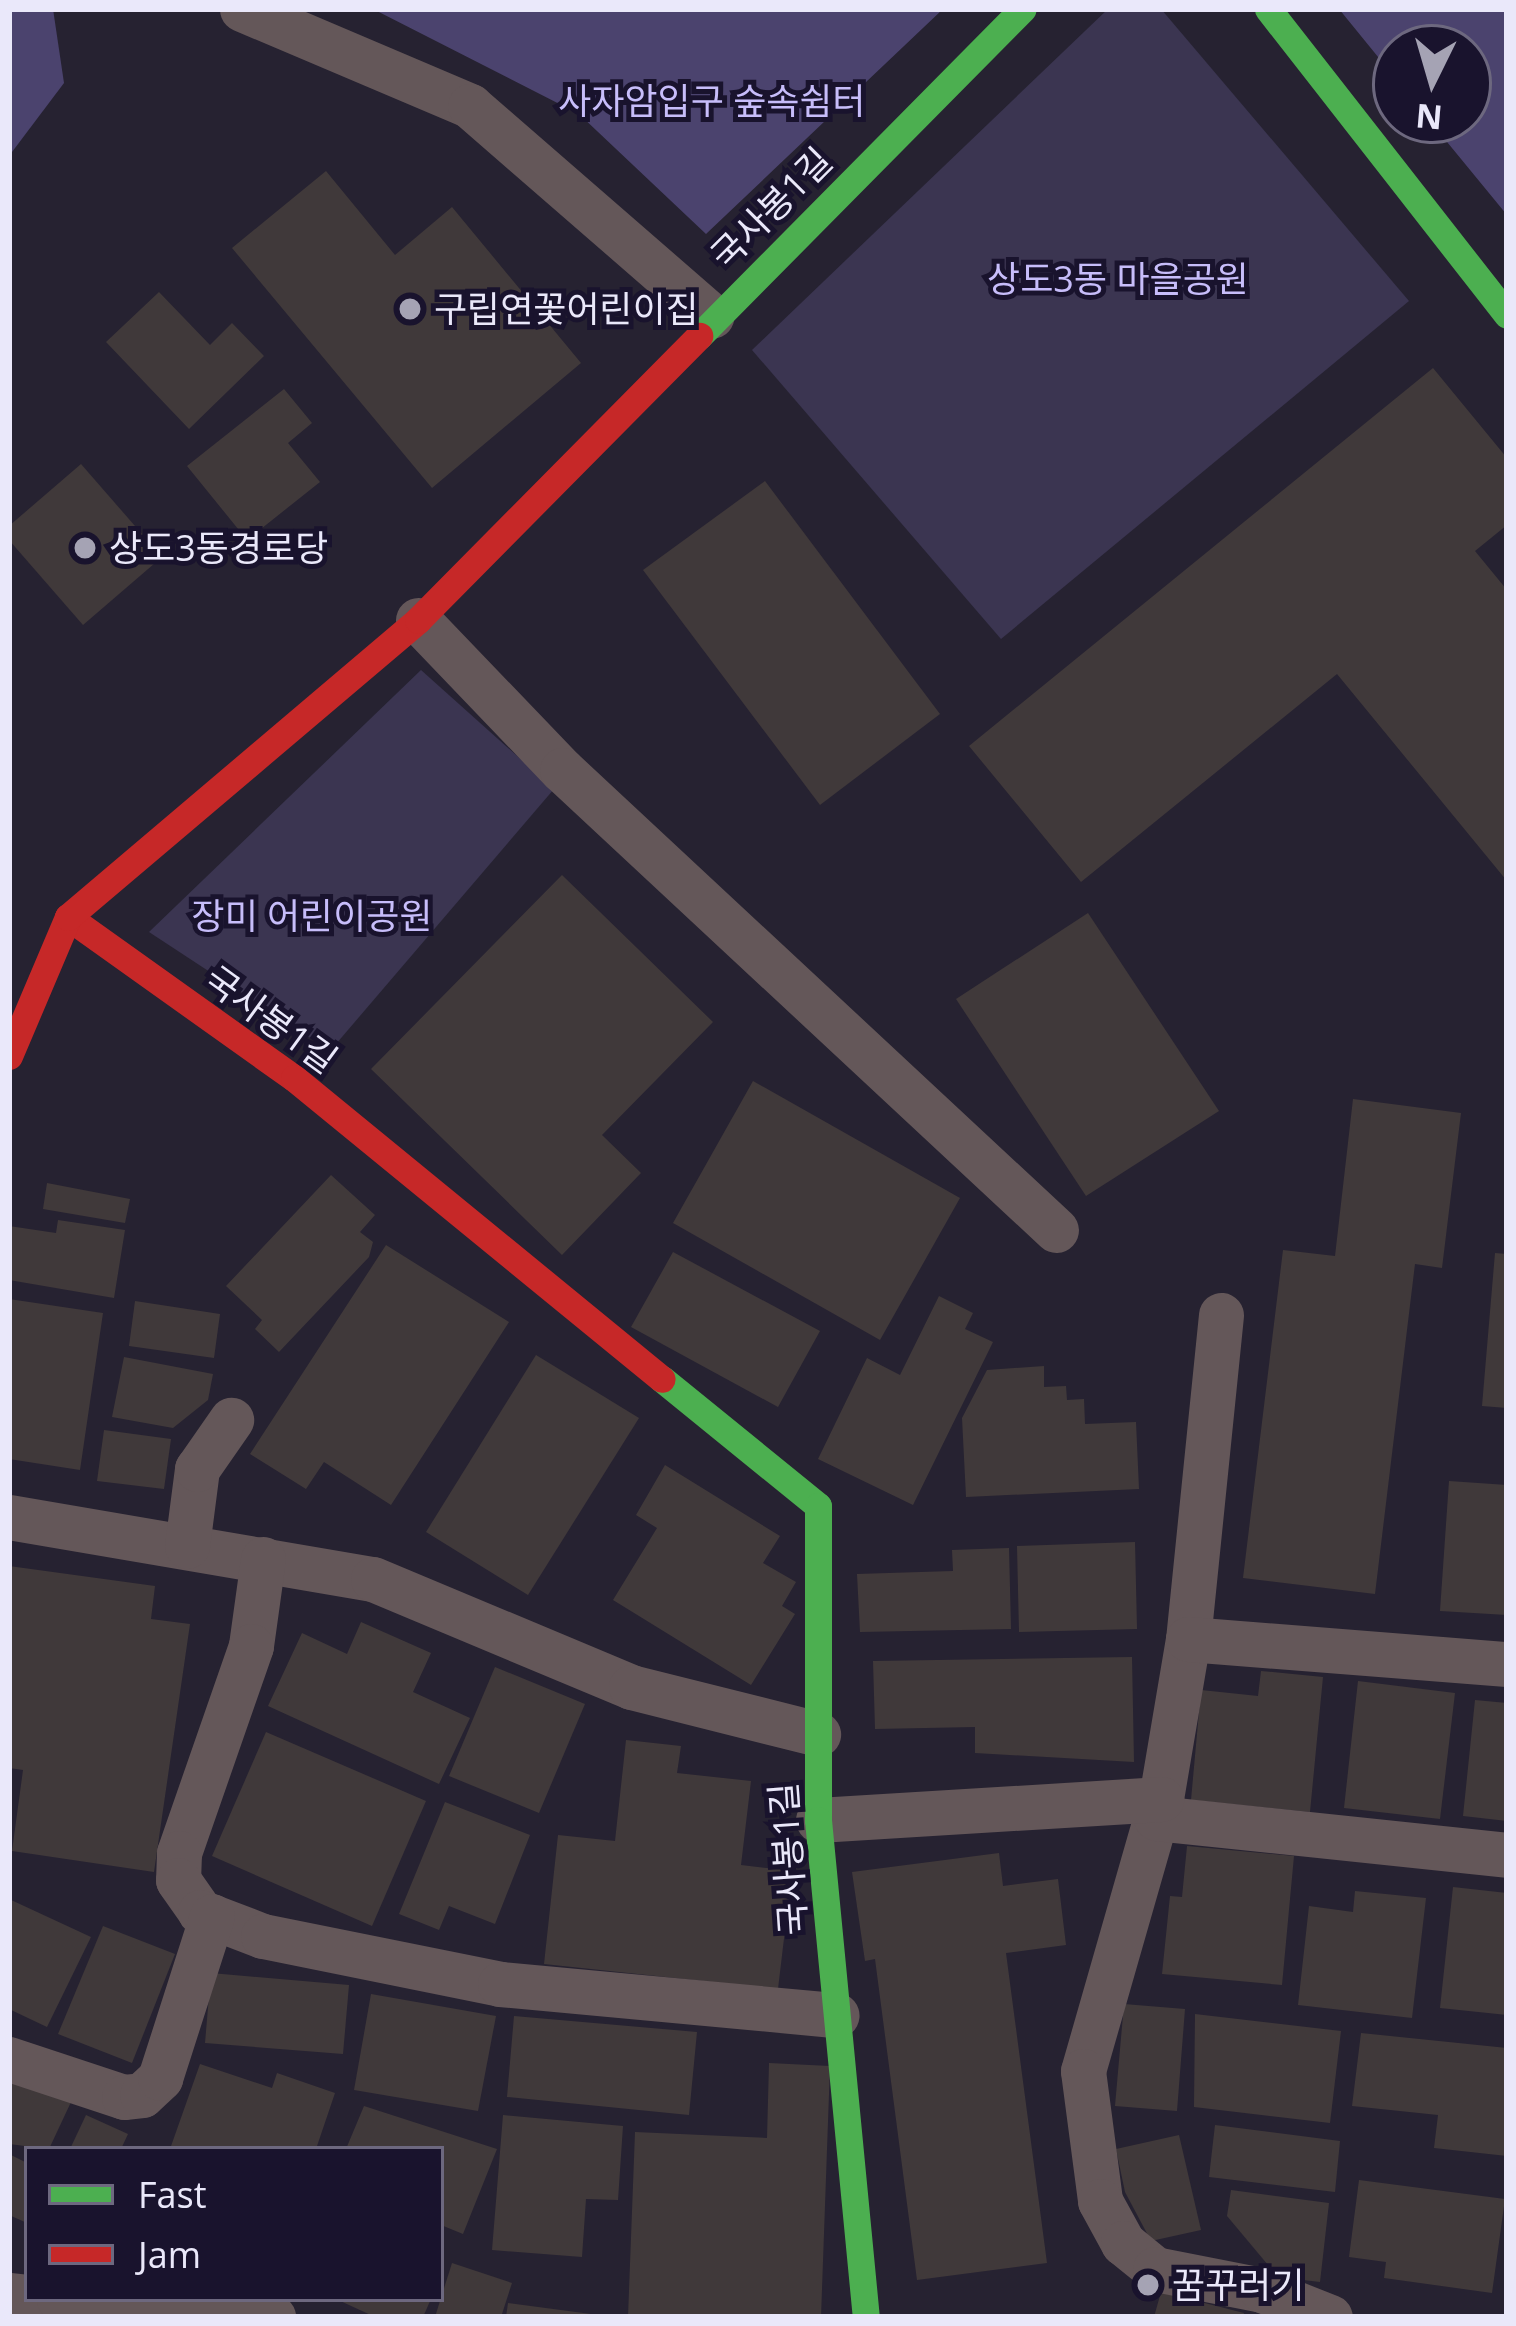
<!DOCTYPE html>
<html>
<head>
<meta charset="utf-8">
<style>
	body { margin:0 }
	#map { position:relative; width:1516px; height:2326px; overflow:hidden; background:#262231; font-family:"Open Sans","Noto Sans KR",sans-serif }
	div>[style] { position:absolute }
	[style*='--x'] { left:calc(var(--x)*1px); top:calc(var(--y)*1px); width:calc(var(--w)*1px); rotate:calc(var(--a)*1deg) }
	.green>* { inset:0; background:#3b3551 }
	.forest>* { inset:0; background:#4b436e }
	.building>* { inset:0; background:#40393a }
	.lane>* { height:45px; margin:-22.5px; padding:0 22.5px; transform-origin:22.5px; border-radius:22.5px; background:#645759 }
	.fast>* { height:27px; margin:-13.5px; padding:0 13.5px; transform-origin:13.5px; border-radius:13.5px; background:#4caf50 }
	.jam>* { height:27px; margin:-13.5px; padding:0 13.5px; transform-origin:13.5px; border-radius:13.5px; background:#c62828 }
	.dots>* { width:33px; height:33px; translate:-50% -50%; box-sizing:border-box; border:6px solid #19132d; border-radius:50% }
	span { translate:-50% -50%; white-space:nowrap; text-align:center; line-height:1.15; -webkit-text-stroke:10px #19132d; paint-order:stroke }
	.park-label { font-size:36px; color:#c7bdfa }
	.street-label { font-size:36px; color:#eae8fa }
	.poi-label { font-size:36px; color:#eae8fa }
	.left { translate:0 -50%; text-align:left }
	.frame { position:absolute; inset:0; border:12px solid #eae8fa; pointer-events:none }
	.legend { position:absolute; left:24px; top:2146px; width:420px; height:156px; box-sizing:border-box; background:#19132d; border:3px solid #6d687f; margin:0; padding:15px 21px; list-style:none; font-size:36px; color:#eae8fa }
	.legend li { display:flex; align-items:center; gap:24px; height:60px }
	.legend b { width:60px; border:3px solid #6d687f }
	.north { position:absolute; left:1372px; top:24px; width:120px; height:120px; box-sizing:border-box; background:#19132d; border:3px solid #6d687f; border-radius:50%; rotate:185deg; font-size:33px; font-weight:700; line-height:48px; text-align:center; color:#eae8fa }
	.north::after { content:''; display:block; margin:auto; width:42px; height:54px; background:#a5a3b4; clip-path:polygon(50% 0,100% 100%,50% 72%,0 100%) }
</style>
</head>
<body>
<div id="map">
	<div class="green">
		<div style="clip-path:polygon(1108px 9px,1161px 9px,1409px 301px,1001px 639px,752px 350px)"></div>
		<div style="clip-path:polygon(421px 670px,554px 789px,330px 1051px,149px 932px)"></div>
	</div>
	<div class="forest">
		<div style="clip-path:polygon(9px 9px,53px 9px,64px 83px,9px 156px)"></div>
		<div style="clip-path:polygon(373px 9px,943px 9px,706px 234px,579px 114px)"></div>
		<div style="clip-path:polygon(1339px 9px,1507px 9px,1507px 215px,1429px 120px,1468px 120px,1468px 48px,1396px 48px,1396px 79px)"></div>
	</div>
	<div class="building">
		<div style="clip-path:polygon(326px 171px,395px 255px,452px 207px,581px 363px,432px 488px,232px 248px)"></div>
		<div style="clip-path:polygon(159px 292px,210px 345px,232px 323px,264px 356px,189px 429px,106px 342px)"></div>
		<div style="clip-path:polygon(1433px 368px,1507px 458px,1507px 525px,1475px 551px,1507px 590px,1507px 881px,1337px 674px,1081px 882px,969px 746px)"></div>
		<div style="clip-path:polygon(284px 389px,312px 423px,288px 443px,320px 482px,247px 540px,187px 466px)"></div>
		<div style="clip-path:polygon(81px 464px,162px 557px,83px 625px,9px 540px,9px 526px)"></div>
		<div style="clip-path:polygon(765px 481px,940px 714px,820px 805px,643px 570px)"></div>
		<div style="clip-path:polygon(562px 875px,713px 1022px,602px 1135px,641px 1173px,562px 1255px,371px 1069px)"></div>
		<div style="clip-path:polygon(1088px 913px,1219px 1111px,1086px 1196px,956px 999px)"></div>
		<div style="clip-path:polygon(753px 1081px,960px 1198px,880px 1340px,673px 1223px)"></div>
		<div style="clip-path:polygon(1353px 1099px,1461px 1113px,1442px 1268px,1415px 1264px,1375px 1594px,1243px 1578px,1283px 1250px,1335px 1256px)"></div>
		<div style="clip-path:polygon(331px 1175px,375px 1215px,360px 1232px,373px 1242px,369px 1257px,279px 1352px,255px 1329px,262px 1320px,226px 1286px)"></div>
		<div style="clip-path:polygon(47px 1183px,130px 1199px,125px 1223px,43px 1209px)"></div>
		<div style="clip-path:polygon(58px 1220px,125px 1230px,114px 1298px,9px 1280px,9px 1226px,56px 1233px)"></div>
		<div style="clip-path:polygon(386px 1245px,509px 1322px,391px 1505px,324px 1462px,306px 1489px,250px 1454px)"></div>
		<div style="clip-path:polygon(673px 1252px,820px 1331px,778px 1407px,631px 1327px)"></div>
		<div style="clip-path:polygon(1495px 1253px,1507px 1254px,1507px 1408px,1482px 1406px)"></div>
		<div style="clip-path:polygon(939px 1296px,973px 1313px,965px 1329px,993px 1342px,913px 1505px,818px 1459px,867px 1358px,900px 1375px)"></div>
		<div style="clip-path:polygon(9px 1299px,103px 1313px,80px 1470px,9px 1459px)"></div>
		<div style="clip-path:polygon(135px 1301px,220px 1314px,214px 1358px,129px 1346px)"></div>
		<div style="clip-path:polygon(536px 1355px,639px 1418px,528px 1595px,426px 1532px)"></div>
		<div style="clip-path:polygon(124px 1357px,213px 1374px,208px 1400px,173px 1428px,112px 1417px)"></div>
		<div style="clip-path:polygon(1044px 1366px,1044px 1387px,1066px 1386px,1067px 1400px,1084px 1399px,1085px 1424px,1136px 1422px,1139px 1489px,966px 1497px,962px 1418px,987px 1370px)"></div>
		<div style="clip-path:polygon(104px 1430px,171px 1439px,164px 1489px,97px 1481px)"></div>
		<div style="clip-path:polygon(665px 1465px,780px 1536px,763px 1563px,796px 1582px,782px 1606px,795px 1614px,751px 1685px,613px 1600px,657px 1528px,636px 1515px)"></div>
		<div style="clip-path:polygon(1449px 1481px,1507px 1485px,1507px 1615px,1440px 1611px)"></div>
		<div style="clip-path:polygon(1135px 1542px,1137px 1629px,1019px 1632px,1017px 1546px)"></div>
		<div style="clip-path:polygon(1009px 1548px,1011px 1629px,860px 1632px,857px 1574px,953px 1571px,952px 1550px)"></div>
		<div style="clip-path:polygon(9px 1566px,155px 1586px,151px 1619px,190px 1624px,154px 1872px,12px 1851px,23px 1770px,9px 1768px)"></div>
		<div style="clip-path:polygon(361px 1622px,431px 1653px,413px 1692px,470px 1718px,439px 1784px,268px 1706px,302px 1633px,347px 1654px)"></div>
		<div style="clip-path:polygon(1132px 1657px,1134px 1762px,975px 1753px,975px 1727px,875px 1729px,873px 1661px)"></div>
		<div style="clip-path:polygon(495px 1667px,585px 1704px,539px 1813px,449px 1776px)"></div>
		<div style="clip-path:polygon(1261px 1671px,1323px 1677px,1310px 1812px,1191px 1800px,1201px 1690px,1258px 1696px)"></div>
		<div style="clip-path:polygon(1358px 1681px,1455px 1693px,1440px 1819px,1344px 1808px)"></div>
		<div style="clip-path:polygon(1475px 1700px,1507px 1703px,1507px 1821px,1463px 1816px)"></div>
		<div style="clip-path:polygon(266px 1732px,426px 1801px,372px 1926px,212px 1856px)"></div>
		<div style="clip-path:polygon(626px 1740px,681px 1746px,677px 1773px,751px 1781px,741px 1865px,792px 1871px,778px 1989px,544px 1964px,558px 1835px,615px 1841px)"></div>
		<div style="clip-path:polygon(445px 1802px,530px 1835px,495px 1924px,449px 1906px,439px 1930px,399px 1914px)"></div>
		<div style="clip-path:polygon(1187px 1846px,1294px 1856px,1282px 1985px,1162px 1974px,1170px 1896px,1182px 1897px)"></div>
		<div style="clip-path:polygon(999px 1853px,1003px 1886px,1058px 1879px,1066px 1945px,1006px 1953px,1047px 2263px,917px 2280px,875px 1959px,865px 1961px,852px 1872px)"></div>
		<div style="clip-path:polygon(1453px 1887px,1507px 1893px,1507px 2015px,1440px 2008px)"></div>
		<div style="clip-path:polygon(1355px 1891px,1426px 1898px,1412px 2018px,1298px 2005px,1309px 1906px,1353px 1912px)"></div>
		<div style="clip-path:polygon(9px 1899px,91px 1937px,47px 2027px,9px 2009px)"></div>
		<div style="clip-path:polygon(103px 1926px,175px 1954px,132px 2063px,58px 2034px)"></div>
		<div style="clip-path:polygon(211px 1973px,349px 1985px,343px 2054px,205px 2043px)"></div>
		<div style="clip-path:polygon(371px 1994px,496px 2016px,478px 2111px,354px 2090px)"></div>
		<div style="clip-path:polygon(1124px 2004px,1185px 2009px,1177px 2111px,1115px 2106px)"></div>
		<div style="clip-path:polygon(1195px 2014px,1341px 2031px,1330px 2123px,1194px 2107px)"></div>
		<div style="clip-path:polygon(514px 2016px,697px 2032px,689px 2115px,507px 2097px)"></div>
		<div style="clip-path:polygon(1361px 2033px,1507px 2048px,1507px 2156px,1434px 2148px,1438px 2115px,1352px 2106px)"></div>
		<div style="clip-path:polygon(769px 2063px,830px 2066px,821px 2317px,628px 2317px,635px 2132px,767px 2138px)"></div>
		<div style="clip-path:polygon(200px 2064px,272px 2088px,277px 2073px,335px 2093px,316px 2149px,170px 2149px)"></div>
		<div style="clip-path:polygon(9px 2074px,71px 2102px,49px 2149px,9px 2144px)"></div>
		<div style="clip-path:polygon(364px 2106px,497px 2149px,463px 2234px,441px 2225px,441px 2149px,346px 2149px)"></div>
		<div style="clip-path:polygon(86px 2115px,128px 2134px,121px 2149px,70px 2149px)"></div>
		<div style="clip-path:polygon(503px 2115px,623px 2126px,618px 2200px,586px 2199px,582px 2257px,492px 2250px)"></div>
		<div style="clip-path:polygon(1215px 2125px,1340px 2141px,1335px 2192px,1209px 2177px)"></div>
		<div style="clip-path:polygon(1179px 2135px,1201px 2230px,1151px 2241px,1125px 2192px,1116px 2149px)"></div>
		<div style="clip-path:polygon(9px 2154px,27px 2163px,27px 2223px,9px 2215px)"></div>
		<div style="clip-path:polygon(1359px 2180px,1505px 2199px,1492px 2293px,1384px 2278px,1386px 2262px,1349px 2257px)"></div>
		<div style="clip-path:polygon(1231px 2190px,1329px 2203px,1320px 2282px,1278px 2277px,1227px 2216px)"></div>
		<div style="clip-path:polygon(452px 2263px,512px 2283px,501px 2317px,435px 2317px)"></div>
		<div style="clip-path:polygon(1161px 2292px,1244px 2313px,1243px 2317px,1154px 2317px)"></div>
		<div style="clip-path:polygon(336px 2299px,431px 2299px,423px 2317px,375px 2317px)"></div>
		<div style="clip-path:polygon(508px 2303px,591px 2314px,591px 2317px,506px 2317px)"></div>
	</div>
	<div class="lane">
		<div style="--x:242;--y:9;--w:248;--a:23"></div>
		<div style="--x:470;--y:106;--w:320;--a:41"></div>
		<div style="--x:418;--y:620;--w:208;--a:46.2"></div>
		<div style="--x:562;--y:770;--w:675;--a:42.96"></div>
		<div style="--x:1221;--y:1315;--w:326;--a:95.8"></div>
		<div style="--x:1188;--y:1639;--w:162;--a:99.6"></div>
		<div style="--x:1161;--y:1799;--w:283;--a:106"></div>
		<div style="--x:1083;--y:2071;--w:131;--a:82.5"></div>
		<div style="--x:1100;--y:2201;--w:48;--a:61.3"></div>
		<div style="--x:1123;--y:2243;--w:41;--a:39.1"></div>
		<div style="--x:1155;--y:2269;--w:109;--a:11.1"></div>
		<div style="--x:1262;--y:2290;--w:73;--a:21.7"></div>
		<div style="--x:9;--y:1517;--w:369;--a:9.7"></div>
		<div style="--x:373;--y:1579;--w:280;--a:22.7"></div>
		<div style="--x:631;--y:1687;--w:193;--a:14.1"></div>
		<div style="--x:187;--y:1546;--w:78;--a:-82.6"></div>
		<div style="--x:197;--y:1469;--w:60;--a:-55.2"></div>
		<div style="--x:263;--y:1559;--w:88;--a:97.9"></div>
		<div style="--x:251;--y:1646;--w:219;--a:109.2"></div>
		<div style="--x:179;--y:1853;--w:27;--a:92"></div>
		<div style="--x:178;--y:1880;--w:39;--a:55"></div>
		<div style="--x:200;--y:1912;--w:67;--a:20.9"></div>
		<div style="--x:263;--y:1936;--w:242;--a:11.4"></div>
		<div style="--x:500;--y:1984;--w:338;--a:5.3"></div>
		<div style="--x:1188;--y:1639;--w:320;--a:4.5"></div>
		<div style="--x:1156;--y:1818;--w:353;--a:6"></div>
		<div style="--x:818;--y:1820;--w:344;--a:-3.5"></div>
		<div style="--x:9;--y:2059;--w:121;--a:18.3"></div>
		<div style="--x:124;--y:2097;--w:18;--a:-6"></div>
		<div style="--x:142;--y:2095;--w:25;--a:-43"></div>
		<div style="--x:160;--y:2078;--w:170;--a:-72.2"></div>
		<div style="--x:9;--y:2295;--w:18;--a:6"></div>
		<div style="--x:59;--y:2299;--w:215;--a:4.8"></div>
	</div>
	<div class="fast">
		<div style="--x:1268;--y:9;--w:388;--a:52"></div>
		<div style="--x:699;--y:336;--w:460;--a:-45.3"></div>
		<div style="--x:662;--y:1379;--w:201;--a:39.1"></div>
		<div style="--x:818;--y:1506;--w:314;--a:90"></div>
		<div style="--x:818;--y:1820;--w:499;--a:84.5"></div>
	</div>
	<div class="jam">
		<div style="--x:68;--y:917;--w:277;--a:35.5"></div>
		<div style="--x:294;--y:1078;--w:475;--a:39.3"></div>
		<div style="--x:9;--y:1056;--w:151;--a:-67"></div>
		<div style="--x:68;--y:917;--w:459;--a:-40.3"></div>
		<div style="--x:418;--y:620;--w:400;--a:-45.3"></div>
	</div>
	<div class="dots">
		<div style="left:410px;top:309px;background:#a5a3b4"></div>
		<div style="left:85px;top:548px;background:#a5a3b4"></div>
		<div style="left:1148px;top:2285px;background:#a5a3b4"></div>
	</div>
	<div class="park-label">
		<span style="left:712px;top:101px">사자암입구 숲속쉼터</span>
		<span style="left:1118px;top:279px">상도3동 마을공원</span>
		<span style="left:312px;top:916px">장미 어린이공원</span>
	</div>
	<div class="street-label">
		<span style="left:771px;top:208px;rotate:-45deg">국사봉1길</span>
		<span style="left:271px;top:1019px;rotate:36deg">국사봉1길</span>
		<span style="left:788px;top:1859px;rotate:-94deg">국사봉1길</span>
	</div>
	<div class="poi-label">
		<span class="left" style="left:434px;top:309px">구립연꽃어린이집</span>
		<span class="left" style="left:109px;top:548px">상도3동경로당</span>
		<span class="left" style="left:1172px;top:2285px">꿈꾸러기</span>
	</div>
	<div class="frame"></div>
	<ul class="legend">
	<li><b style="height:15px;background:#4caf50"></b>Fast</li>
	<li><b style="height:15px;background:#c62828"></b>Jam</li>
	</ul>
	<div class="north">N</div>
</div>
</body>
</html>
